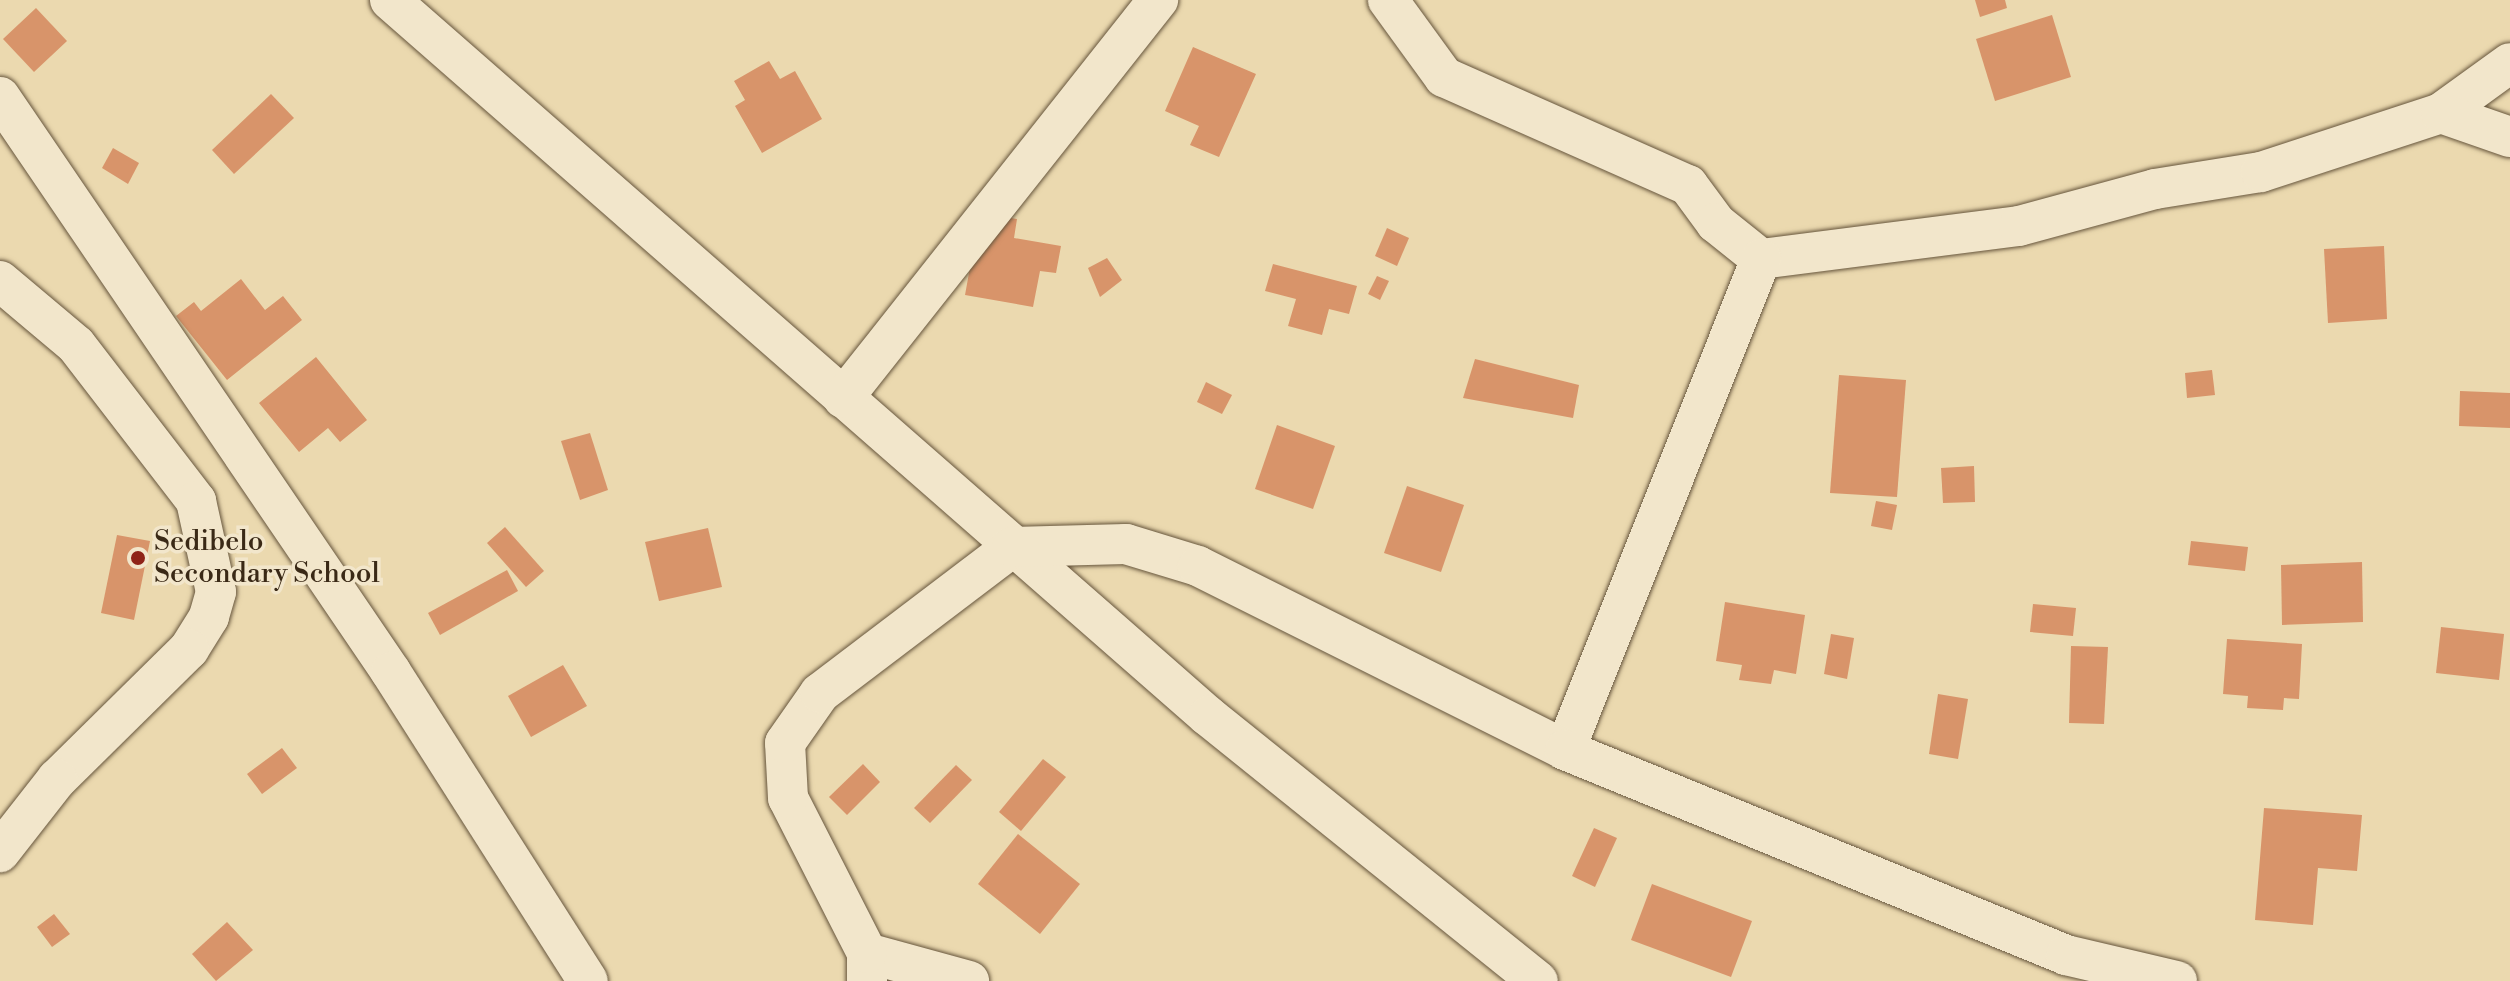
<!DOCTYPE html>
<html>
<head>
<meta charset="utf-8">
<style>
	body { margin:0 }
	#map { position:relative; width:2510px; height:981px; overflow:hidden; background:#ebd9af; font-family:"Libre Bodoni",serif }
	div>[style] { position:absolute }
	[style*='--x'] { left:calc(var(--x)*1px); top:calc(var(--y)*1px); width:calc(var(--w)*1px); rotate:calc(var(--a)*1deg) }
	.building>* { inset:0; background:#d8946a }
	.roads { filter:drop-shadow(0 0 2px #66553c) drop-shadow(0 0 2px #66553c) }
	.minor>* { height:40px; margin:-20px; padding:0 20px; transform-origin:20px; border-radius:20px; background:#f2e6cb }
	.dots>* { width:22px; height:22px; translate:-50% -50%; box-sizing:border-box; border:4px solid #f2e6cb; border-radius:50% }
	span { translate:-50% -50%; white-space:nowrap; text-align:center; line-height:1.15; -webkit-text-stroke:7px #f2e6cb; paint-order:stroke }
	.poi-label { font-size:28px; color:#3a2916 }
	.left { translate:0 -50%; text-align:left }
</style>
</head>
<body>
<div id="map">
	<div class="building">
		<div style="clip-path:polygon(1975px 0,2005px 0,2007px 8px,1980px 17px)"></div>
		<div style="clip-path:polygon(36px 8px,67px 41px,34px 72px,3px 39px)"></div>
		<div style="clip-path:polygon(2052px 15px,2071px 77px,1995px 101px,1976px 39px)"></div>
		<div style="clip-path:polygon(1193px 47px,1256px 74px,1219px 157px,1190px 145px,1199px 126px,1165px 111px)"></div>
		<div style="clip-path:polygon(769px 61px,780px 79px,795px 71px,822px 119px,762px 153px,735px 106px,745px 100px,734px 81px)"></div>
		<div style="clip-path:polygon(271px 94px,294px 118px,234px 174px,212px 150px)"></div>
		<div style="clip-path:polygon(113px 148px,139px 163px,128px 184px,102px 168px)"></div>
		<div style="clip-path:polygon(991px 215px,1017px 219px,1014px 238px,1061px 246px,1056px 273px,1040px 271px,1033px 307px,965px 295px,973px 251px,984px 253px)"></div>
		<div style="clip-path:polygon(1387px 228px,1409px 238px,1397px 266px,1375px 256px)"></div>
		<div style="clip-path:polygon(2384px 246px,2387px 319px,2328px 323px,2324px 249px)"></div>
		<div style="clip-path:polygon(1107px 258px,1122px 280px,1100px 297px,1088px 268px)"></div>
		<div style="clip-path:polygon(1273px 264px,1357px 286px,1349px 314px,1329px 309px,1322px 335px,1288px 326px,1296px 299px,1265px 291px)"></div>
		<div style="clip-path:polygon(1377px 276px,1389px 281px,1380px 300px,1368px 294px)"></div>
		<div style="clip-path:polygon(241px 279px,265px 310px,283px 296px,302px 320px,227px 380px,176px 316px,194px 302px,201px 311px)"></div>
		<div style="clip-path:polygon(316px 357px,367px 420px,340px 442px,328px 428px,299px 452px,259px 403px)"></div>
		<div style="clip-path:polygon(1475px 359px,1579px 385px,1573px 418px,1463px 398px)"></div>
		<div style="clip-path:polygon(2212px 370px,2215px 395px,2187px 398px,2185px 373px)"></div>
		<div style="clip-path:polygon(1839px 375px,1906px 380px,1897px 497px,1830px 493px)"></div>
		<div style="clip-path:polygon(1206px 382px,1232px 395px,1222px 414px,1197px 402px)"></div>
		<div style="clip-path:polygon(2460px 391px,2510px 393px,2510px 428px,2459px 426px)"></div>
		<div style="clip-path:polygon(1277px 425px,1335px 446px,1313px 509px,1255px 489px)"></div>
		<div style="clip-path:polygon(590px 433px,608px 490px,580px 500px,561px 441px)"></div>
		<div style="clip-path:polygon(1974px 466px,1975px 502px,1943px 503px,1941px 468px)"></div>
		<div style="clip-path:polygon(1407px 486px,1464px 505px,1441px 572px,1384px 553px)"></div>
		<div style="clip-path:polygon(1876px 501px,1897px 505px,1892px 530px,1871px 526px)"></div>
		<div style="clip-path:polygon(505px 527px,544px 571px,526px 587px,487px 543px)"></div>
		<div style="clip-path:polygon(708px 528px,722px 587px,659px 601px,645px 542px)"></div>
		<div style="clip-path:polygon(117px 535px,150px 541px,134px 620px,101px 613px)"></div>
		<div style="clip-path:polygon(2191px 541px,2248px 547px,2245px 571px,2188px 565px)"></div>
		<div style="clip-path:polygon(2362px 562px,2363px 622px,2282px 625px,2281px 565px)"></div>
		<div style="clip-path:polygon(507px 570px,518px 591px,440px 635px,428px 613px)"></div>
		<div style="clip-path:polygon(1725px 602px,1805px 615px,1796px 674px,1774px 670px,1771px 684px,1739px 680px,1742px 665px,1716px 661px)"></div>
		<div style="clip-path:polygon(2033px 604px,2076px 608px,2073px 636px,2030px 632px)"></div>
		<div style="clip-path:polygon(2441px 627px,2504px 634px,2499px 680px,2436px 673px)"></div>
		<div style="clip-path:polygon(1831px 634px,1854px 638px,1847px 679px,1824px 674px)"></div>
		<div style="clip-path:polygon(2227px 639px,2302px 644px,2299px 699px,2284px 698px,2283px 710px,2247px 708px,2248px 696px,2223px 694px)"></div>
		<div style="clip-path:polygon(2071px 646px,2108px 647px,2104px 724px,2069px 723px)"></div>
		<div style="clip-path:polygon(563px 665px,587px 706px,531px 737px,508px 696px)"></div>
		<div style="clip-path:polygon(1938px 694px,1968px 699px,1958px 759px,1929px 754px)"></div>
		<div style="clip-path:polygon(282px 748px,297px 768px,262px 794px,247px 774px)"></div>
		<div style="clip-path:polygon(1043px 759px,1066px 777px,1021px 831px,999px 812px)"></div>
		<div style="clip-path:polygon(863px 764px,880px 782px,847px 815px,829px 797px)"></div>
		<div style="clip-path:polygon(956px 765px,972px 780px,930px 823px,914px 808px)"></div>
		<div style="clip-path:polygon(2264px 808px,2362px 815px,2357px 871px,2318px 868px,2313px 925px,2255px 920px)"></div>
		<div style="clip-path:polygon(1594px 828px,1617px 838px,1595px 887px,1572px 876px)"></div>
		<div style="clip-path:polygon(1018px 834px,1080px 884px,1040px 934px,978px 884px)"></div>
		<div style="clip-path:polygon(1652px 884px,1752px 921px,1731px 977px,1631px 940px)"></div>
		<div style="clip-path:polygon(54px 914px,70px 934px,52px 947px,37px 927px)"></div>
		<div style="clip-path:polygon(227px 922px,253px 950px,216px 981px,192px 954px)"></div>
	</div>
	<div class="roads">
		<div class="minor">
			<div style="--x:390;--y:0;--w:1087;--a:41.2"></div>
			<div style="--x:1208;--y:716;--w:423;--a:38.8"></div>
			<div style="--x:1388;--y:0;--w:95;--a:54"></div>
			<div style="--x:1444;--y:77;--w:267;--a:23.9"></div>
			<div style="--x:1688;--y:185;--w:47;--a:53.6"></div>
			<div style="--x:1716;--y:223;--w:58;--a:38.7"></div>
			<div style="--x:1761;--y:259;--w:260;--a:-7.3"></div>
			<div style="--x:2019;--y:226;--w:141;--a:-15.2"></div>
			<div style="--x:2155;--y:189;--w:107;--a:-9.1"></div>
			<div style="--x:2261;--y:172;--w:189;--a:-18.1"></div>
			<div style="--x:2441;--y:113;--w:85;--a:-35.9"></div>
			<div style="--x:0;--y:97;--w:695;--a:55.78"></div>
			<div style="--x:391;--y:672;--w:366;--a:57.5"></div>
			<div style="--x:2441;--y:113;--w:73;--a:19.2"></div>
			<div style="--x:0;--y:281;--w:99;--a:40.1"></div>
			<div style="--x:76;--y:345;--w:197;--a:52.4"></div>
			<div style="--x:196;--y:501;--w:93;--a:77.6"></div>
			<div style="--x:216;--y:592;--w:26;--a:106"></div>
			<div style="--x:209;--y:617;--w:38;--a:122"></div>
			<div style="--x:189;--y:649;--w:185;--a:135.4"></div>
			<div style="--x:57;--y:779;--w:93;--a:128"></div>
			<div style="--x:843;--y:398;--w:508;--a:-51.64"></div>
			<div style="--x:1565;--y:750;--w:529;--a:-68.24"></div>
			<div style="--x:867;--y:953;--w:106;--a:15.4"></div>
			<div style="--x:867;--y:981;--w:28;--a:-90"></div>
			<div style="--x:867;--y:953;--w:174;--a:-117"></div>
			<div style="--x:788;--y:798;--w:55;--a:-93.1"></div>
			<div style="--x:785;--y:743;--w:61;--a:-55"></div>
			<div style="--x:820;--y:693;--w:241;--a:-37.2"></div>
			<div style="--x:1012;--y:547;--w:114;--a:-1.5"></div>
			<div style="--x:1126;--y:544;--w:75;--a:17"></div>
			<div style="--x:1198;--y:566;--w:411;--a:26.6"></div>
			<div style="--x:1565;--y:750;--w:541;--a:22.25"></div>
			<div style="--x:2066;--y:955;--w:114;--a:13.2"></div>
		</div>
	</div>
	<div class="dots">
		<div style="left:138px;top:558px;background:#8f2418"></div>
	</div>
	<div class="poi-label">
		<span class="left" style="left:154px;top:558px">Sedibelo<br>Secondary School</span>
	</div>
</div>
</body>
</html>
